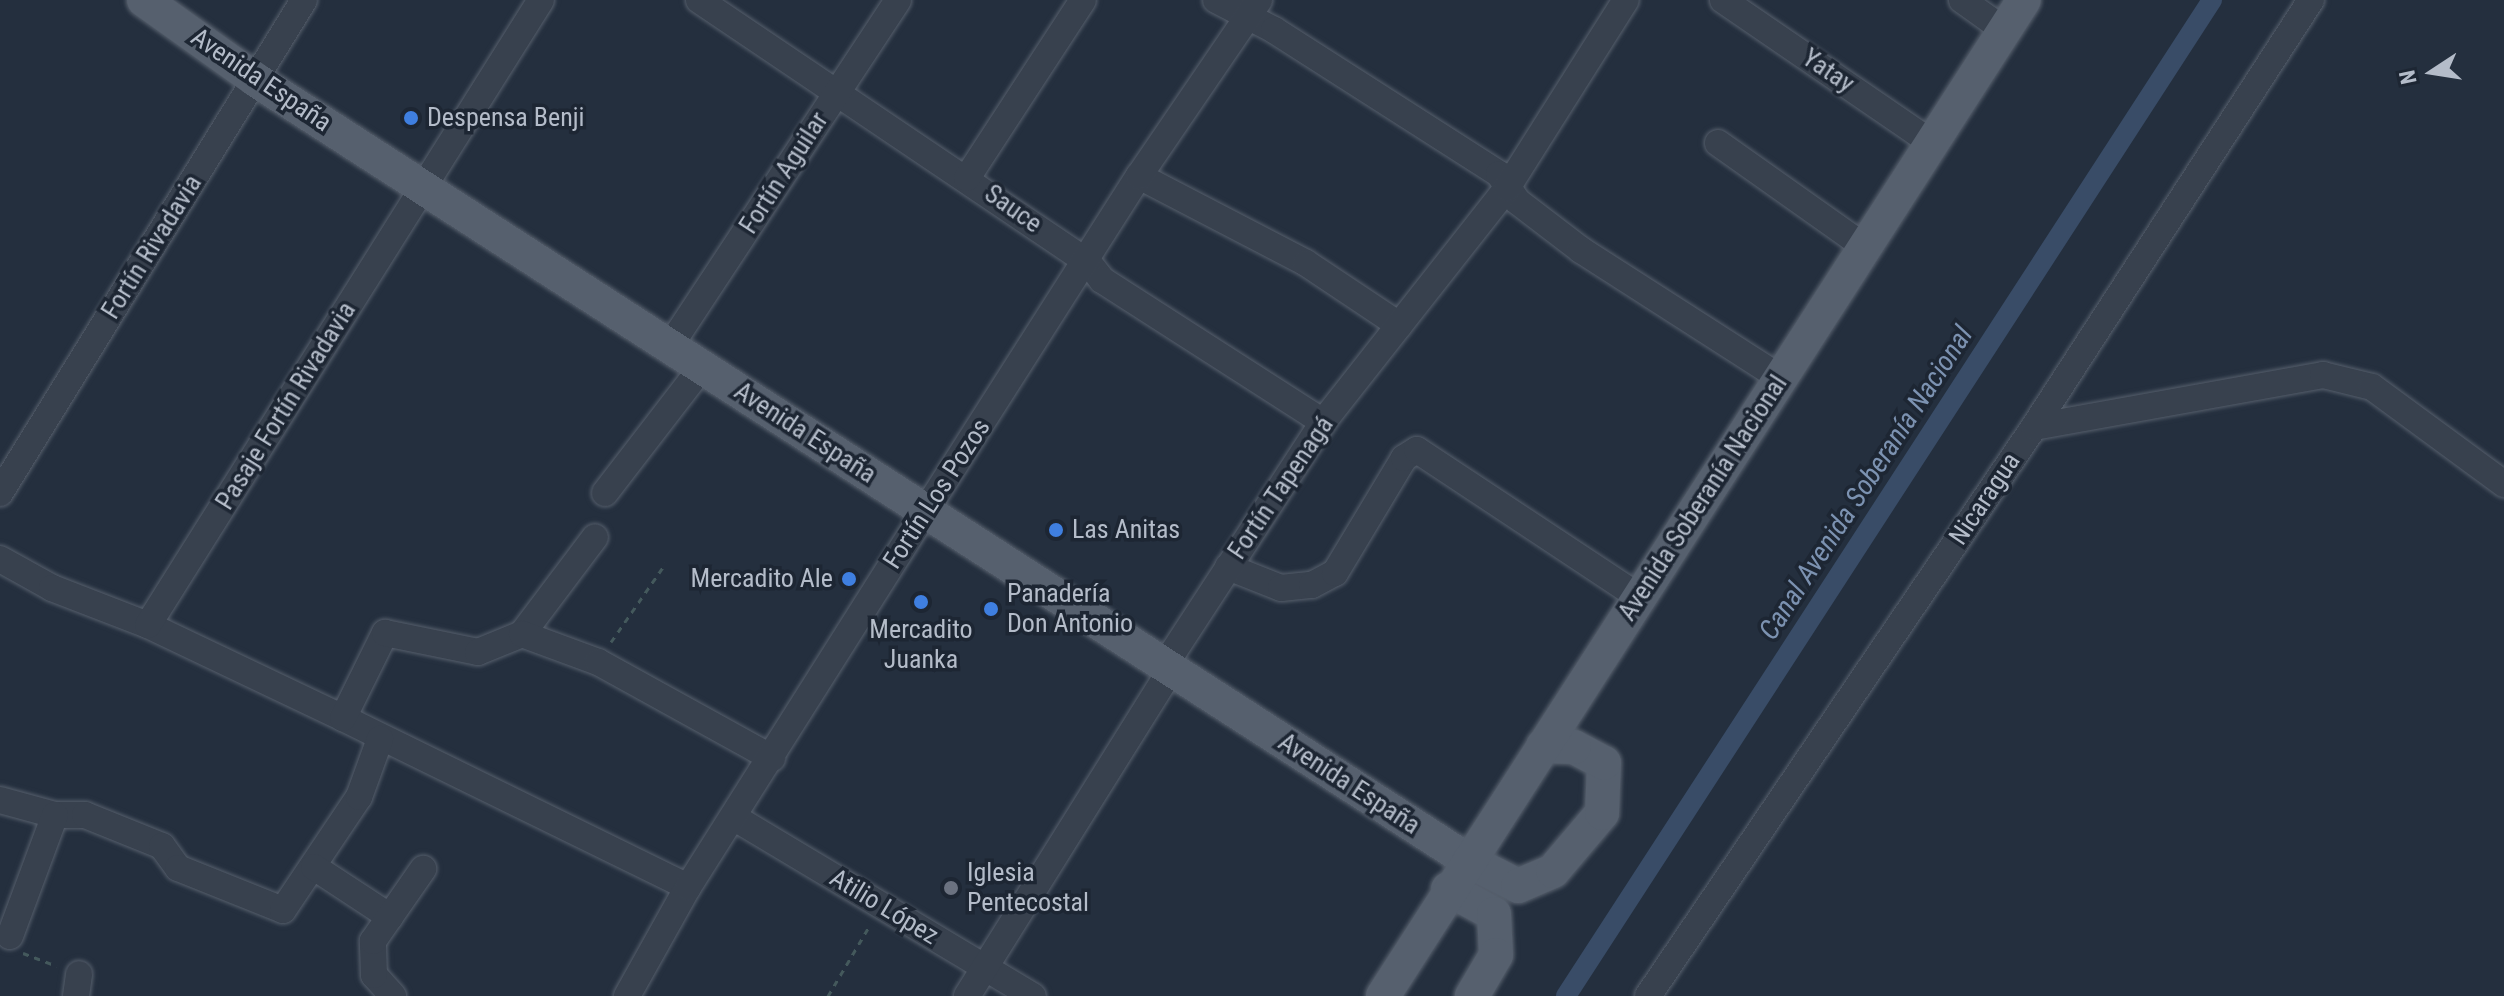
<!DOCTYPE html>
<html>
<head>
<meta charset="utf-8">
<style>
	body { margin:0 }
	#map { position:relative; width:2504px; height:996px; overflow:hidden; background:#242f3e; font-family:"Roboto Condensed",sans-serif }
	div>[style] { position:absolute }
	[style*='--x'] { left:calc(var(--x)*1px); top:calc(var(--y)*1px); width:calc(var(--w)*1px); rotate:calc(var(--a)*1deg) }
	.canal>* { height:20px; margin:-10px; padding:0 10px; transform-origin:10px; border-radius:10px; background:#394c67 }
	.path>* { height:3px; margin-top:-1.5px; transform-origin:0; background:repeating-linear-gradient(90deg,#44595c 0 6px,transparent 0 12px) }
	.roads { filter:drop-shadow(0 0 2px #565f6c) drop-shadow(0 0 2px #565f6c) }
	.minor>* { height:26px; margin:-13px; padding:0 13px; transform-origin:13px; border-radius:13px; background:#38414e }
	.major>* { height:34px; margin:-17px; padding:0 17px; transform-origin:17px; border-radius:17px; background:#56606e }
	.dots>* { width:22px; height:22px; translate:-50% -50%; box-sizing:border-box; border:4px solid #1d2633; border-radius:50% }
	span { translate:-50% -50%; white-space:nowrap; text-align:center; line-height:1.15; -webkit-text-stroke:7px #1d2633; paint-order:stroke }
	.street-label { font-size:26px; color:#b4bcc9 }
	.poi-label { font-size:26px; color:#b4bcc9 }
	.left { translate:0 -50%; text-align:left }
	.right { translate:-100% -50%; text-align:right }
	.water-label { font-size:28px; color:#7c92b1; font-style:italic }
	.north { position:absolute; left:2392px; top:32px; width:80px; height:80px; -webkit-text-stroke:6px #1d2633; paint-order:stroke; rotate:258deg; font-size:22px; font-weight:700; line-height:32px; text-align:center; color:#b4bcc9 }
	.north::after { content:''; display:block; margin:auto; width:28px; height:36px; background:#b4bcc9; clip-path:polygon(50% 0,100% 100%,50% 72%,0 100%) }
</style>
</head>
<body>
<div id="map">
	<div class="canal">
		<div style="--x:1566;--y:996;--w:1187;--a:-57.03"></div>
	</div>
	<div class="path">
		<div style="--x:611;--y:642;--w:96;--a:-55.2"></div>
		<div style="--x:23;--y:953;--w:36;--a:21"></div>
		<div style="--x:828;--y:996;--w:82;--a:-59.4"></div>
	</div>
	<div class="roads">
		<div class="minor">
			<div style="--x:699;--y:0;--w:469;--a:34"></div>
			<div style="--x:1088;--y:262;--w:23;--a:52"></div>
			<div style="--x:1102;--y:280;--w:263;--a:32.7"></div>
			<div style="--x:1216;--y:0;--w:65;--a:27.3"></div>
			<div style="--x:1274;--y:30;--w:267;--a:32.6"></div>
			<div style="--x:1499;--y:174;--w:32;--a:56"></div>
			<div style="--x:1517;--y:201;--w:81;--a:37.4"></div>
			<div style="--x:1581;--y:250;--w:237;--a:32.7"></div>
			<div style="--x:1723;--y:0;--w:253;--a:34.4"></div>
			<div style="--x:1962;--y:0;--w:52;--a:35.5"></div>
			<div style="--x:1718;--y:143;--w:180;--a:35.3"></div>
			<div style="--x:1139;--y:176;--w:188;--a:27.5"></div>
			<div style="--x:1306;--y:263;--w:112;--a:33.7"></div>
			<div style="--x:967;--y:178;--w:212;--a:-56.9"></div>
			<div style="--x:670;--y:346;--w:414;--a:-56.6"></div>
			<div style="--x:2034;--y:427;--w:294;--a:-10.2"></div>
			<div style="--x:2323;--y:375;--w:50;--a:13.8"></div>
			<div style="--x:2372;--y:387;--w:164;--a:36.3"></div>
			<div style="--x:0;--y:493;--w:579;--a:-58.34"></div>
			<div style="--x:605;--y:493;--w:159;--a:-52.4"></div>
			<div style="--x:0;--y:559;--w:60;--a:29.1"></div>
			<div style="--x:52;--y:588;--w:103;--a:21.1"></div>
			<div style="--x:148;--y:625;--w:216;--a:25.5"></div>
			<div style="--x:343;--y:718;--w:384;--a:26.1"></div>
			<div style="--x:1228;--y:567;--w:57;--a:21.6"></div>
			<div style="--x:1281;--y:588;--w:31;--a:-6"></div>
			<div style="--x:1312;--y:585;--w:26;--a:-28"></div>
			<div style="--x:1335;--y:573;--w:134;--a:-59"></div>
			<div style="--x:1404;--y:458;--w:15;--a:-32"></div>
			<div style="--x:1417;--y:450;--w:266;--a:33.5"></div>
			<div style="--x:148;--y:625;--w:738;--a:-57.84"></div>
			<div style="--x:522;--y:634;--w:121;--a:-53"></div>
			<div style="--x:343;--y:718;--w:95;--a:-63.7"></div>
			<div style="--x:385;--y:633;--w:95;--a:11.5"></div>
			<div style="--x:478;--y:652;--w:48;--a:-22.2"></div>
			<div style="--x:522;--y:634;--w:81;--a:20.2"></div>
			<div style="--x:598;--y:662;--w:199;--a:28.9"></div>
			<div style="--x:0;--y:800;--w:57;--a:15.3"></div>
			<div style="--x:55;--y:815;--w:30;--a:0"></div>
			<div style="--x:85;--y:815;--w:83;--a:21.9"></div>
			<div style="--x:162;--y:846;--w:27;--a:54"></div>
			<div style="--x:178;--y:868;--w:113;--a:21.8"></div>
			<div style="--x:283;--y:910;--w:136;--a:-56.1"></div>
			<div style="--x:359;--y:797;--w:62;--a:-70.1"></div>
			<div style="--x:735;--y:818;--w:347;--a:30.9"></div>
			<div style="--x:314;--y:867;--w:91;--a:33.3"></div>
			<div style="--x:10;--y:936;--w:129;--a:-69.6"></div>
			<div style="--x:76;--y:996;--w:22;--a:-82"></div>
			<div style="--x:393;--y:996;--w:28;--a:-132"></div>
			<div style="--x:374;--y:975;--w:34;--a:-92"></div>
			<div style="--x:373;--y:941;--w:88;--a:-55.2"></div>
			<div style="--x:627;--y:996;--w:125;--a:-60.8"></div>
			<div style="--x:688;--y:887;--w:446;--a:-57.7"></div>
			<div style="--x:926;--y:510;--w:396;--a:-57.5"></div>
			<div style="--x:1139;--y:176;--w:213;--a:-55.7"></div>
			<div style="--x:967;--y:996;--w:385;--a:-58"></div>
			<div style="--x:1171;--y:669;--w:15;--a:-86"></div>
			<div style="--x:1172;--y:654;--w:277;--a:-56.9"></div>
			<div style="--x:1323;--y:422;--w:298;--a:-51.8"></div>
			<div style="--x:1507;--y:188;--w:222;--a:-57.7"></div>
			<div style="--x:1648;--y:996;--w:688;--a:-55.85"></div>
			<div style="--x:2034;--y:427;--w:509;--a:-57.03"></div>
		</div>
		<div class="major">
			<div style="--x:144;--y:0;--w:138;--a:35.5"></div>
			<div style="--x:256;--y:80;--w:1443;--a:32.78"></div>
			<div style="--x:1469;--y:861;--w:55;--a:27"></div>
			<div style="--x:1518;--y:886;--w:38;--a:-23"></div>
			<div style="--x:1553;--y:871;--w:76;--a:-49.8"></div>
			<div style="--x:1602;--y:813;--w:50;--a:-87.7"></div>
			<div style="--x:1604;--y:763;--w:34;--a:-152"></div>
			<div style="--x:1574;--y:747;--w:31;--a:-178"></div>
			<div style="--x:1448;--y:889;--w:52;--a:28.5"></div>
			<div style="--x:1494;--y:914;--w:41;--a:87.2"></div>
			<div style="--x:1496;--y:955;--w:48;--a:120.3"></div>
			<div style="--x:1383;--y:996;--w:1184;--a:-57.24"></div>
		</div>
	</div>
	<div class="dots">
		<div style="left:411px;top:118px;background:#3f7fe0"></div>
		<div style="left:1056px;top:530px;background:#3f7fe0"></div>
		<div style="left:849px;top:579px;background:#3f7fe0"></div>
		<div style="left:921px;top:602px;background:#3f7fe0"></div>
		<div style="left:991px;top:609px;background:#3f7fe0"></div>
		<div style="left:951px;top:888px;background:#6b7280"></div>
	</div>
	<div class="street-label">
		<span style="left:1828px;top:71px;rotate:34deg">Yatay</span>
		<span style="left:261px;top:80px;rotate:34deg">Avenida España</span>
		<span style="left:784px;top:173px;rotate:-57deg">Fortín Aguilar</span>
		<span style="left:1013px;top:209px;rotate:35deg">Sauce</span>
		<span style="left:152px;top:247px;rotate:-58deg">Fortín Rivadavia</span>
		<span style="left:286px;top:406px;rotate:-58deg">Pasaje Fortín Rivadavia</span>
		<span style="left:805px;top:433px;rotate:33deg">Avenida España</span>
		<span style="left:1281px;top:488px;rotate:-56deg">Fortín Tapenagá</span>
		<span style="left:937px;top:494px;rotate:-57deg">Fortín Los Pozos</span>
		<span style="left:1703px;top:498px;rotate:-57deg">Avenida Soberanía Nacional</span>
		<span style="left:1985px;top:499px;rotate:-56deg">Nicaragua</span>
		<span style="left:1349px;top:784px;rotate:33deg">Avenida España</span>
		<span style="left:884px;top:907px;rotate:31deg">Atilio López</span>
	</div>
	<div class="poi-label">
		<span class="left" style="left:427px;top:118px">Despensa Benji</span>
		<span class="left" style="left:1072px;top:530px">Las Anitas</span>
		<span class="right" style="left:833px;top:579px">Mercadito Ale</span>
		<span class="left" style="left:1007px;top:609px">Panadería<br>Don Antonio</span>
		<span style="left:921px;top:645px">Mercadito<br>Juanka</span>
		<span class="left" style="left:967px;top:888px">Iglesia<br>Pentecostal</span>
	</div>
	<div class="water-label">
		<span style="left:1866px;top:483px;rotate:-57deg">Canal Avenida Soberanía Nacional</span>
	</div>
	<div class="north">N</div>
</div>
</body>
</html>
